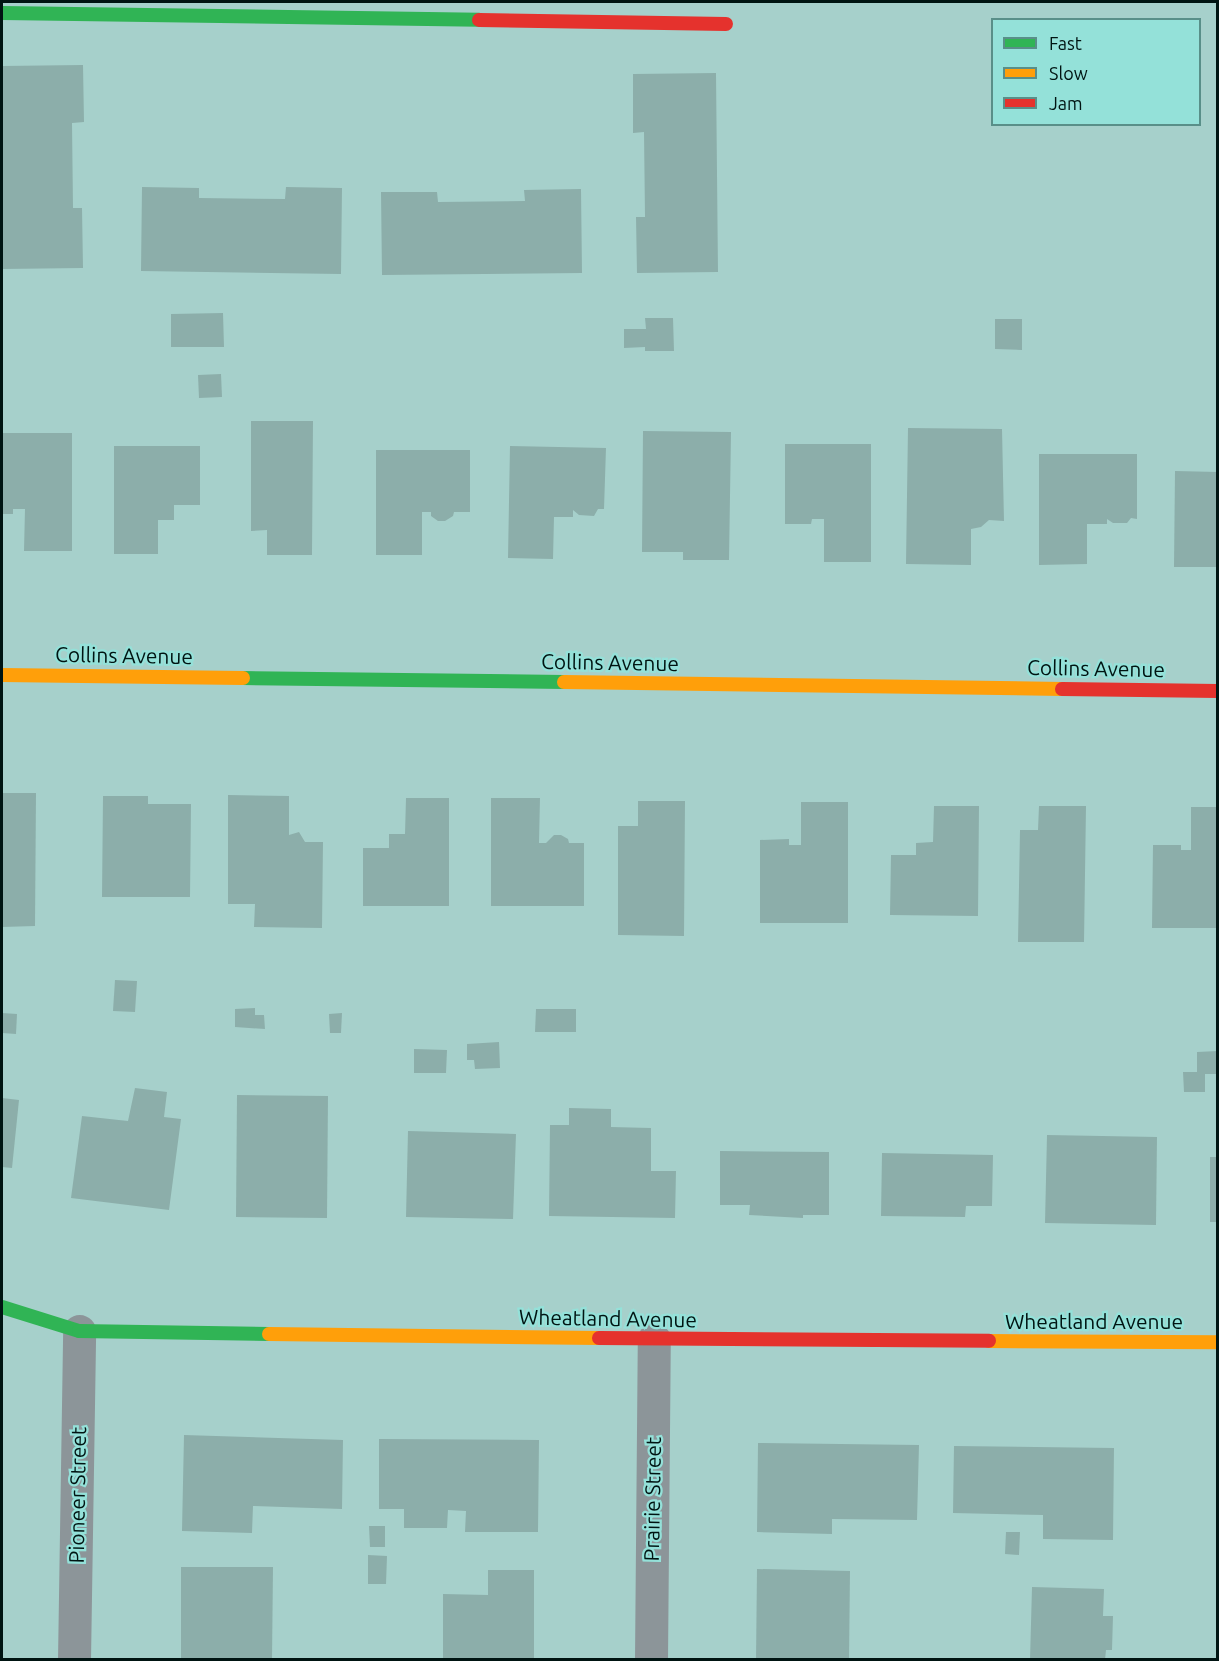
<!DOCTYPE html>
<html>
<head>
<meta charset="utf-8">
<style>
	body { margin:0 }
	#map { position:relative; width:1219px; height:1661px; overflow:hidden; background:#a6d0cb; font-family:Ubuntu,sans-serif }
	div>[style] { position:absolute }
	[style*='--x'] { left:calc(var(--x)*1px); top:calc(var(--y)*1px); width:calc(var(--w)*1px); rotate:calc(var(--a)*1deg) }
	.building>* { inset:0; background:#8caeaa }
	.street>* { height:33px; margin:-16.5px; padding:0 16.5px; transform-origin:16.5px; border-radius:16.5px; background:#8c9599 }
	.fast>* { height:14px; margin:-7px; padding:0 7px; transform-origin:7px; border-radius:7px; background:#30b455 }
	.slow>* { height:14px; margin:-7px; padding:0 7px; transform-origin:7px; border-radius:7px; background:#ff9f0a }
	.jam>* { height:14px; margin:-7px; padding:0 7px; transform-origin:7px; border-radius:7px; background:#e5322d }
	span { translate:-50% -50%; white-space:nowrap; text-align:center; line-height:1.15; -webkit-text-stroke:4.5px #94e1d9; paint-order:stroke }
	.street-label { font-size:21px; color:#001412 }
	.frame { position:absolute; inset:0; border:3px solid #001412; pointer-events:none }
	.legend { position:absolute; left:991px; top:18px; width:210px; height:108px; box-sizing:border-box; background:#94e1d9; border:2px solid #598f89; margin:0; padding:8px 10px; list-style:none; font-size:18px; color:#001412 }
	.legend li { display:flex; align-items:center; gap:12px; height:30px }
	.legend b { width:30px; border:2px solid #598f89 }
</style>
</head>
<body>
<div id="map">
	<div class="building">
		<div style="clip-path:polygon(83px 65px,84px 122px,72px 123px,73px 208px,82px 208px,83px 268px,2px 269px,2px 66px)"></div>
		<div style="clip-path:polygon(716px 73px,718px 272px,637px 273px,636px 217px,645px 217px,644px 132px,633px 133px,633px 74px)"></div>
		<div style="clip-path:polygon(142px 187px,199px 188px,199px 198px,285px 199px,286px 187px,342px 188px,341px 274px,141px 271px)"></div>
		<div style="clip-path:polygon(581px 189px,582px 273px,382px 275px,381px 192px,437px 192px,438px 202px,525px 201px,524px 190px)"></div>
		<div style="clip-path:polygon(223px 313px,224px 347px,171px 347px,171px 314px)"></div>
		<div style="clip-path:polygon(645px 318px,673px 318px,674px 351px,645px 351px,645px 347px,624px 348px,624px 329px,646px 329px)"></div>
		<div style="clip-path:polygon(995px 319px,1022px 319px,1022px 350px,995px 349px)"></div>
		<div style="clip-path:polygon(221px 374px,222px 397px,199px 398px,198px 375px)"></div>
		<div style="clip-path:polygon(251px 421px,313px 421px,312px 555px,267px 555px,267px 530px,251px 531px)"></div>
		<div style="clip-path:polygon(908px 428px,1002px 429px,1004px 521px,989px 520px,981px 527px,971px 529px,971px 565px,906px 564px)"></div>
		<div style="clip-path:polygon(643px 431px,731px 432px,729px 560px,683px 560px,683px 552px,642px 552px)"></div>
		<div style="clip-path:polygon(2px 433px,72px 433px,72px 551px,24px 551px,25px 509px,13px 509px,13px 514px,2px 514px)"></div>
		<div style="clip-path:polygon(785px 444px,871px 444px,871px 562px,824px 562px,824px 519px,812px 519px,811px 524px,785px 524px)"></div>
		<div style="clip-path:polygon(114px 446px,200px 446px,200px 505px,174px 505px,174px 520px,158px 520px,158px 554px,114px 554px)"></div>
		<div style="clip-path:polygon(510px 446px,606px 448px,604px 509px,598px 509px,594px 516px,579px 515px,573px 510px,573px 517px,554px 517px,553px 559px,508px 558px)"></div>
		<div style="clip-path:polygon(376px 450px,470px 450px,470px 512px,454px 512px,453px 516px,445px 521px,438px 521px,431px 516px,431px 512px,422px 512px,422px 555px,376px 555px)"></div>
		<div style="clip-path:polygon(1039px 454px,1137px 454px,1137px 519px,1131px 518px,1127px 523px,1113px 523px,1107px 519px,1107px 524px,1087px 524px,1087px 564px,1039px 565px)"></div>
		<div style="clip-path:polygon(1175px 471px,1218px 472px,1218px 567px,1174px 567px)"></div>
		<div style="clip-path:polygon(2px 793px,36px 793px,35px 926px,2px 927px)"></div>
		<div style="clip-path:polygon(228px 795px,289px 796px,289px 835px,299px 832px,305px 842px,323px 842px,322px 928px,254px 927px,255px 904px,228px 904px)"></div>
		<div style="clip-path:polygon(103px 796px,148px 796px,148px 804px,191px 804px,190px 897px,102px 897px)"></div>
		<div style="clip-path:polygon(406px 798px,449px 798px,449px 906px,363px 906px,363px 848px,389px 848px,389px 834px,405px 834px)"></div>
		<div style="clip-path:polygon(491px 798px,540px 798px,539px 843px,546px 843px,554px 835px,561px 835px,568px 839px,569px 843px,584px 843px,584px 906px,491px 906px)"></div>
		<div style="clip-path:polygon(638px 801px,685px 801px,684px 936px,618px 935px,618px 826px,638px 826px)"></div>
		<div style="clip-path:polygon(801px 802px,848px 802px,848px 923px,760px 923px,760px 840px,789px 839px,789px 845px,801px 845px)"></div>
		<div style="clip-path:polygon(934px 806px,979px 806px,978px 916px,890px 915px,891px 855px,916px 855px,916px 843px,933px 842px)"></div>
		<div style="clip-path:polygon(1039px 806px,1086px 806px,1084px 942px,1018px 942px,1020px 830px,1038px 830px)"></div>
		<div style="clip-path:polygon(1191px 807px,1218px 807px,1218px 928px,1152px 928px,1153px 845px,1181px 845px,1181px 850px,1191px 850px)"></div>
		<div style="clip-path:polygon(115px 980px,137px 981px,135px 1012px,113px 1011px)"></div>
		<div style="clip-path:polygon(255px 1008px,255px 1015px,264px 1015px,265px 1029px,235px 1027px,235px 1009px)"></div>
		<div style="clip-path:polygon(536px 1009px,576px 1009px,576px 1032px,535px 1032px)"></div>
		<div style="clip-path:polygon(2px 1013px,17px 1014px,16px 1034px,2px 1033px)"></div>
		<div style="clip-path:polygon(342px 1013px,341px 1033px,330px 1033px,329px 1014px)"></div>
		<div style="clip-path:polygon(499px 1042px,500px 1068px,475px 1069px,474px 1060px,467px 1060px,467px 1044px)"></div>
		<div style="clip-path:polygon(414px 1049px,447px 1050px,446px 1073px,414px 1073px)"></div>
		<div style="clip-path:polygon(1218px 1051px,1218px 1074px,1205px 1074px,1205px 1092px,1184px 1092px,1183px 1072px,1197px 1072px,1197px 1052px)"></div>
		<div style="clip-path:polygon(135px 1088px,167px 1092px,164px 1117px,181px 1119px,169px 1210px,71px 1198px,82px 1116px,128px 1121px)"></div>
		<div style="clip-path:polygon(237px 1095px,328px 1096px,327px 1218px,236px 1217px)"></div>
		<div style="clip-path:polygon(2px 1098px,19px 1100px,12px 1168px,2px 1167px)"></div>
		<div style="clip-path:polygon(569px 1108px,611px 1109px,611px 1127px,651px 1128px,651px 1171px,676px 1171px,675px 1218px,549px 1216px,550px 1125px,569px 1125px)"></div>
		<div style="clip-path:polygon(408px 1131px,516px 1134px,513px 1219px,406px 1217px)"></div>
		<div style="clip-path:polygon(1047px 1135px,1157px 1137px,1156px 1225px,1045px 1223px)"></div>
		<div style="clip-path:polygon(720px 1151px,829px 1152px,829px 1215px,803px 1215px,803px 1218px,749px 1215px,750px 1205px,720px 1205px)"></div>
		<div style="clip-path:polygon(882px 1153px,993px 1155px,992px 1206px,966px 1206px,965px 1217px,881px 1216px)"></div>
		<div style="clip-path:polygon(1210px 1157px,1218px 1157px,1218px 1222px,1210px 1222px)"></div>
		<div style="clip-path:polygon(184px 1435px,343px 1440px,342px 1509px,253px 1506px,252px 1533px,182px 1531px)"></div>
		<div style="clip-path:polygon(379px 1439px,539px 1440px,538px 1532px,465px 1532px,466px 1511px,448px 1510px,447px 1528px,404px 1528px,404px 1509px,379px 1509px)"></div>
		<div style="clip-path:polygon(758px 1443px,919px 1445px,917px 1520px,832px 1519px,832px 1534px,757px 1532px)"></div>
		<div style="clip-path:polygon(954px 1446px,1114px 1448px,1113px 1540px,1043px 1539px,1043px 1515px,953px 1513px)"></div>
		<div style="clip-path:polygon(369px 1526px,385px 1526px,385px 1547px,370px 1547px)"></div>
		<div style="clip-path:polygon(1006px 1532px,1020px 1532px,1019px 1555px,1005px 1554px)"></div>
		<div style="clip-path:polygon(368px 1555px,387px 1556px,386px 1584px,368px 1584px)"></div>
		<div style="clip-path:polygon(181px 1567px,273px 1567px,272px 1660px,181px 1660px)"></div>
		<div style="clip-path:polygon(757px 1569px,850px 1571px,849px 1660px,756px 1660px)"></div>
		<div style="clip-path:polygon(488px 1570px,534px 1570px,534px 1660px,443px 1660px,443px 1594px,488px 1595px)"></div>
		<div style="clip-path:polygon(1032px 1587px,1104px 1589px,1103px 1616px,1113px 1616px,1112px 1650px,1106px 1650px,1105px 1660px,1030px 1660px)"></div>
	</div>
	<div class="street">
		<div style="--x:74;--y:1660;--w:329;--a:-89.1"></div>
		<div style="--x:651;--y:1660;--w:321;--a:-89.5"></div>
	</div>
	<div class="fast">
		<div style="--x:2;--y:13;--w:477;--a:0.8"></div>
		<div style="--x:243;--y:678;--w:321;--a:0.7"></div>
		<div style="--x:2;--y:1307;--w:81;--a:17.3"></div>
		<div style="--x:79;--y:1331;--w:190;--a:0.9"></div>
	</div>
	<div class="slow">
		<div style="--x:2;--y:675;--w:241;--a:0.7"></div>
		<div style="--x:564;--y:682;--w:498;--a:0.8"></div>
		<div style="--x:269;--y:1334;--w:330;--a:0.7"></div>
		<div style="--x:989;--y:1341;--w:229;--a:0.3"></div>
	</div>
	<div class="jam">
		<div style="--x:479;--y:20;--w:247;--a:0.9"></div>
		<div style="--x:1062;--y:689;--w:156;--a:0.7"></div>
		<div style="--x:599;--y:1338;--w:390;--a:0.4"></div>
	</div>
	<div class="street-label">
		<span style="left:124px;top:655px;rotate:1deg">Collins Avenue</span>
		<span style="left:610px;top:662px;rotate:1deg">Collins Avenue</span>
		<span style="left:1096px;top:668px;rotate:1deg">Collins Avenue</span>
		<span style="left:608px;top:1318px;rotate:1deg">Wheatland Avenue</span>
		<span style="left:1094px;top:1321px">Wheatland Avenue</span>
		<span style="left:77px;top:1495px;rotate:-89deg">Pioneer Street</span>
		<span style="left:652px;top:1499px;rotate:-89deg">Prairie Street</span>
	</div>
	<div class="frame"></div>
	<ul class="legend">
	<li><b style="height:8px;background:#30b455"></b>Fast</li>
	<li><b style="height:8px;background:#ff9f0a"></b>Slow</li>
	<li><b style="height:8px;background:#e5322d"></b>Jam</li>
	</ul>
</div>
</body>
</html>
